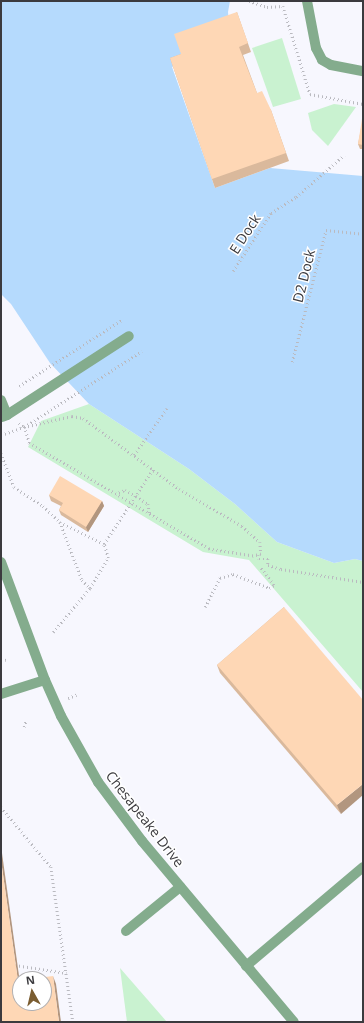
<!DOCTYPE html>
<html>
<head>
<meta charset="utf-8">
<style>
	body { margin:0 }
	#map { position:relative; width:364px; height:1023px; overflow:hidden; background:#f7f7fe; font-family:"Open Sans",sans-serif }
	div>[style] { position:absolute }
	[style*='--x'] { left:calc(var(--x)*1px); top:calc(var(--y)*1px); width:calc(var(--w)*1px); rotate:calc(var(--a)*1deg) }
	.green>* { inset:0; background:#c9f2d0 }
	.water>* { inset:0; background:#b5dafd }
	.path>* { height:2.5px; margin-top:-1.25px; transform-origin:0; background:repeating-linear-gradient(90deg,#babac0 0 1px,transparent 0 4px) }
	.minor>* { height:10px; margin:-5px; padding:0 5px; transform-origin:5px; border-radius:5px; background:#84ac8d }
	.wall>* { inset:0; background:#dab99c }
	.shaded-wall>* { inset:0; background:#b2967f }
	.building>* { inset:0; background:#fed7b5 }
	span { translate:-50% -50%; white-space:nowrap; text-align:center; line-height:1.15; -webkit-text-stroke:3px #fff; paint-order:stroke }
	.street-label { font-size:14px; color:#3b3a3e }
	.frame { position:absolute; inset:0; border:2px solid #3b3a3e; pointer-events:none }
	.north { position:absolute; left:12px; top:971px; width:40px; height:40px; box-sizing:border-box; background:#fff; border:1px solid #b1b0b2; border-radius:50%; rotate:352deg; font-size:11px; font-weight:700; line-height:16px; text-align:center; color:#3b3a3e }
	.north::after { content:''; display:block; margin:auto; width:14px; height:18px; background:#7a5c30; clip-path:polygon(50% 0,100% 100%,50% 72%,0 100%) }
</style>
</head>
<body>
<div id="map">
	<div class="green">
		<div style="clip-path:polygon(282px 38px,301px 99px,273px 107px,252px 48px)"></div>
		<div style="clip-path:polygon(334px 104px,356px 107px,328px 146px,312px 130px,308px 113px)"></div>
		<div style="clip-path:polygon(89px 404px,189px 469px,235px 504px,277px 542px,334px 563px,355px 559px,363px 561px,363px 692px,249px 560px,203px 552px,28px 447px,41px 421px)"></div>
		<div style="clip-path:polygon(120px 968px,167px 1022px,127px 1022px)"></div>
	</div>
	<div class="water">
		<div style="clip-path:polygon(1px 1px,230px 1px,228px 12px,229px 24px,184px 62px,172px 67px,215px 188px,270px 168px,363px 176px,363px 561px,355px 559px,334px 563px,277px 542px,235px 504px,189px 469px,89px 404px,50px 363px,11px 304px,1px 294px)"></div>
	</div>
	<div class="path">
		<div style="--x:249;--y:1;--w:19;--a:18"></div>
		<div style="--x:267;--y:7;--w:16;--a:-4"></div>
		<div style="--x:283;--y:6;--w:92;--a:72.9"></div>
		<div style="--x:310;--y:94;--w:54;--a:10.7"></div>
		<div style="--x:233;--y:271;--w:69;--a:-56.8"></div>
		<div style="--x:271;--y:213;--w:30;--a:-33"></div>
		<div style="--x:296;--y:197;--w:64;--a:-41.2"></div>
		<div style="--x:292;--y:362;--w:136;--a:-75.6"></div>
		<div style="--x:326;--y:230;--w:37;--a:6"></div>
		<div style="--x:19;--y:386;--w:122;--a:-32.7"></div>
		<div style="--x:19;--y:423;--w:6;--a:39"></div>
		<div style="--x:24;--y:427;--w:49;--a:-12.9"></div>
		<div style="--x:72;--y:416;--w:11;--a:10"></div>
		<div style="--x:83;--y:418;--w:119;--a:36.5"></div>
		<div style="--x:179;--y:489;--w:73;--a:30.4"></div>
		<div style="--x:242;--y:526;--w:24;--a:42"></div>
		<div style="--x:260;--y:542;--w:12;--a:85"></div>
		<div style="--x:261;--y:554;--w:8;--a:166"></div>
		<div style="--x:253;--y:556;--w:45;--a:-171"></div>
		<div style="--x:209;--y:549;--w:209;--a:-149.5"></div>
		<div style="--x:29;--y:443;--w:17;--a:-107"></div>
		<div style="--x:1;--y:435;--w:24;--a:-19"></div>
		<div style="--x:24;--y:427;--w:140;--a:-32.8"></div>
		<div style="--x:1;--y:453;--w:36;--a:69"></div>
		<div style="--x:14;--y:487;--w:35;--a:33"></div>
		<div style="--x:43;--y:506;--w:23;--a:43"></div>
		<div style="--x:60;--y:522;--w:62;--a:69.2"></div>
		<div style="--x:82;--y:580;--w:11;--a:45"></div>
		<div style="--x:90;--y:588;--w:35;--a:-59"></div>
		<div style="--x:108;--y:558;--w:15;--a:-106"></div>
		<div style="--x:104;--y:544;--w:90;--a:-56.8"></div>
		<div style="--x:134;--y:455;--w:57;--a:-54.9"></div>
		<div style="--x:115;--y:494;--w:11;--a:-22"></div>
		<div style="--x:125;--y:490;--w:13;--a:29"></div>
		<div style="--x:136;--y:496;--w:14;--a:34"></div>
		<div style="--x:148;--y:504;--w:10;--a:79"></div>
		<div style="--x:60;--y:522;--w:49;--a:26.6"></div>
		<div style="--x:258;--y:555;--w:4;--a:76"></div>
		<div style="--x:259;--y:559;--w:9;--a:0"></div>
		<div style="--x:268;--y:559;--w:6;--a:90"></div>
		<div style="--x:268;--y:565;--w:14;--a:17"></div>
		<div style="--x:281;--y:569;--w:83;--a:9"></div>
		<div style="--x:205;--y:607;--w:33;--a:-63"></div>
		<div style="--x:220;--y:578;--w:14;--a:-17"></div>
		<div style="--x:233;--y:574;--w:39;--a:21"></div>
		<div style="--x:269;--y:588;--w:6;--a:-31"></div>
		<div style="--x:274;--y:585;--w:23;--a:-128"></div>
		<div style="--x:53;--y:632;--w:57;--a:-49.9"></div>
		<div style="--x:1;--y:659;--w:5;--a:11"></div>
		<div style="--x:68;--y:698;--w:9;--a:-21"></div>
		<div style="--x:24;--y:727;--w:7;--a:-74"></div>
		<div style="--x:1;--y:807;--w:78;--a:50.2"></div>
		<div style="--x:51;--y:867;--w:157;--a:81.9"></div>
		<div style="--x:15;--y:965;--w:52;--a:8.9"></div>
	</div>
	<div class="minor">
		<div style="--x:307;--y:1;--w:48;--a:79.2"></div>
		<div style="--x:316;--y:48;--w:13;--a:63"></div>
		<div style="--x:322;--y:60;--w:10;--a:29"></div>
		<div style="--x:331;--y:65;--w:33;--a:11"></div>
		<div style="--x:1;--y:400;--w:16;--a:68"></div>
		<div style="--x:7;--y:415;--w:5;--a:158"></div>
		<div style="--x:7;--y:415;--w:145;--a:-32.9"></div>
		<div style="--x:1;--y:562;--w:126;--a:69.6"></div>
		<div style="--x:45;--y:680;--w:39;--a:66"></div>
		<div style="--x:61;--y:716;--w:76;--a:60.7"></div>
		<div style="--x:98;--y:782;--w:74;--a:53.3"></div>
		<div style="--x:142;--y:841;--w:236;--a:50"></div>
		<div style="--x:1;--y:694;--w:46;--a:-17.7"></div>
		<div style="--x:126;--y:931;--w:70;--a:-39.2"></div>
		<div style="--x:246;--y:966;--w:153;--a:-40.2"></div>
	</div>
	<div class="wall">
		<div style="clip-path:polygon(237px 12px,251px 52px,243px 55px,257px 93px,271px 110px,289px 161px,215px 188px,170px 58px,181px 54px)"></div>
		<div style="clip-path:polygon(363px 119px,363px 149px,360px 149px,358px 144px)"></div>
		<div style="clip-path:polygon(49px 495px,102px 501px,104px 506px,88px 532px,61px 515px,59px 510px,61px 506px,51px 501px)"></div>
		<div style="clip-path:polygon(284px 607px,341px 814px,220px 673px,217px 665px)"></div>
	</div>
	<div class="shaded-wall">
		<div style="clip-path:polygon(102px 501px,104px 506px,88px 532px,86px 527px)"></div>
		<div style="clip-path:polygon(363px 784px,363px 795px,341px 814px,337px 805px)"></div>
		<div style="clip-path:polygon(1px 846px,20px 983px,18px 981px,1px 860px)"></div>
		<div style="clip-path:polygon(53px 976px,56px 984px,61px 1022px,59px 1022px)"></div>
	</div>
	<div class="building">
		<div style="clip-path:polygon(237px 12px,248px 43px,239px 47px,257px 93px,262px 91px,271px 110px,286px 153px,212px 179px,170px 58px,181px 54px,174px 34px)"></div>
		<div style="clip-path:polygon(362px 119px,363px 119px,363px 145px,358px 144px)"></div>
		<div style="clip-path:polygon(60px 476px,102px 501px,86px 527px,59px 510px,63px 503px,49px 495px)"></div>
		<div style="clip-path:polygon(284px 607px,363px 700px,363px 784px,337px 805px,217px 665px)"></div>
		<div style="clip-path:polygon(1px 860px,18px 981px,20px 980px,20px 1003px,44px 1003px,44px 979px,30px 979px,53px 976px,59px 1022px,1px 1022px)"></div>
	</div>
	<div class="street-label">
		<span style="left:245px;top:234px;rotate:-57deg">E Dock</span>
		<span style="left:304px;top:276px;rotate:-76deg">D2 Dock</span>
		<span style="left:145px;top:819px;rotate:52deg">Chesapeake Drive</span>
	</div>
	<div class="frame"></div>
	<div class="north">N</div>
</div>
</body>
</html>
